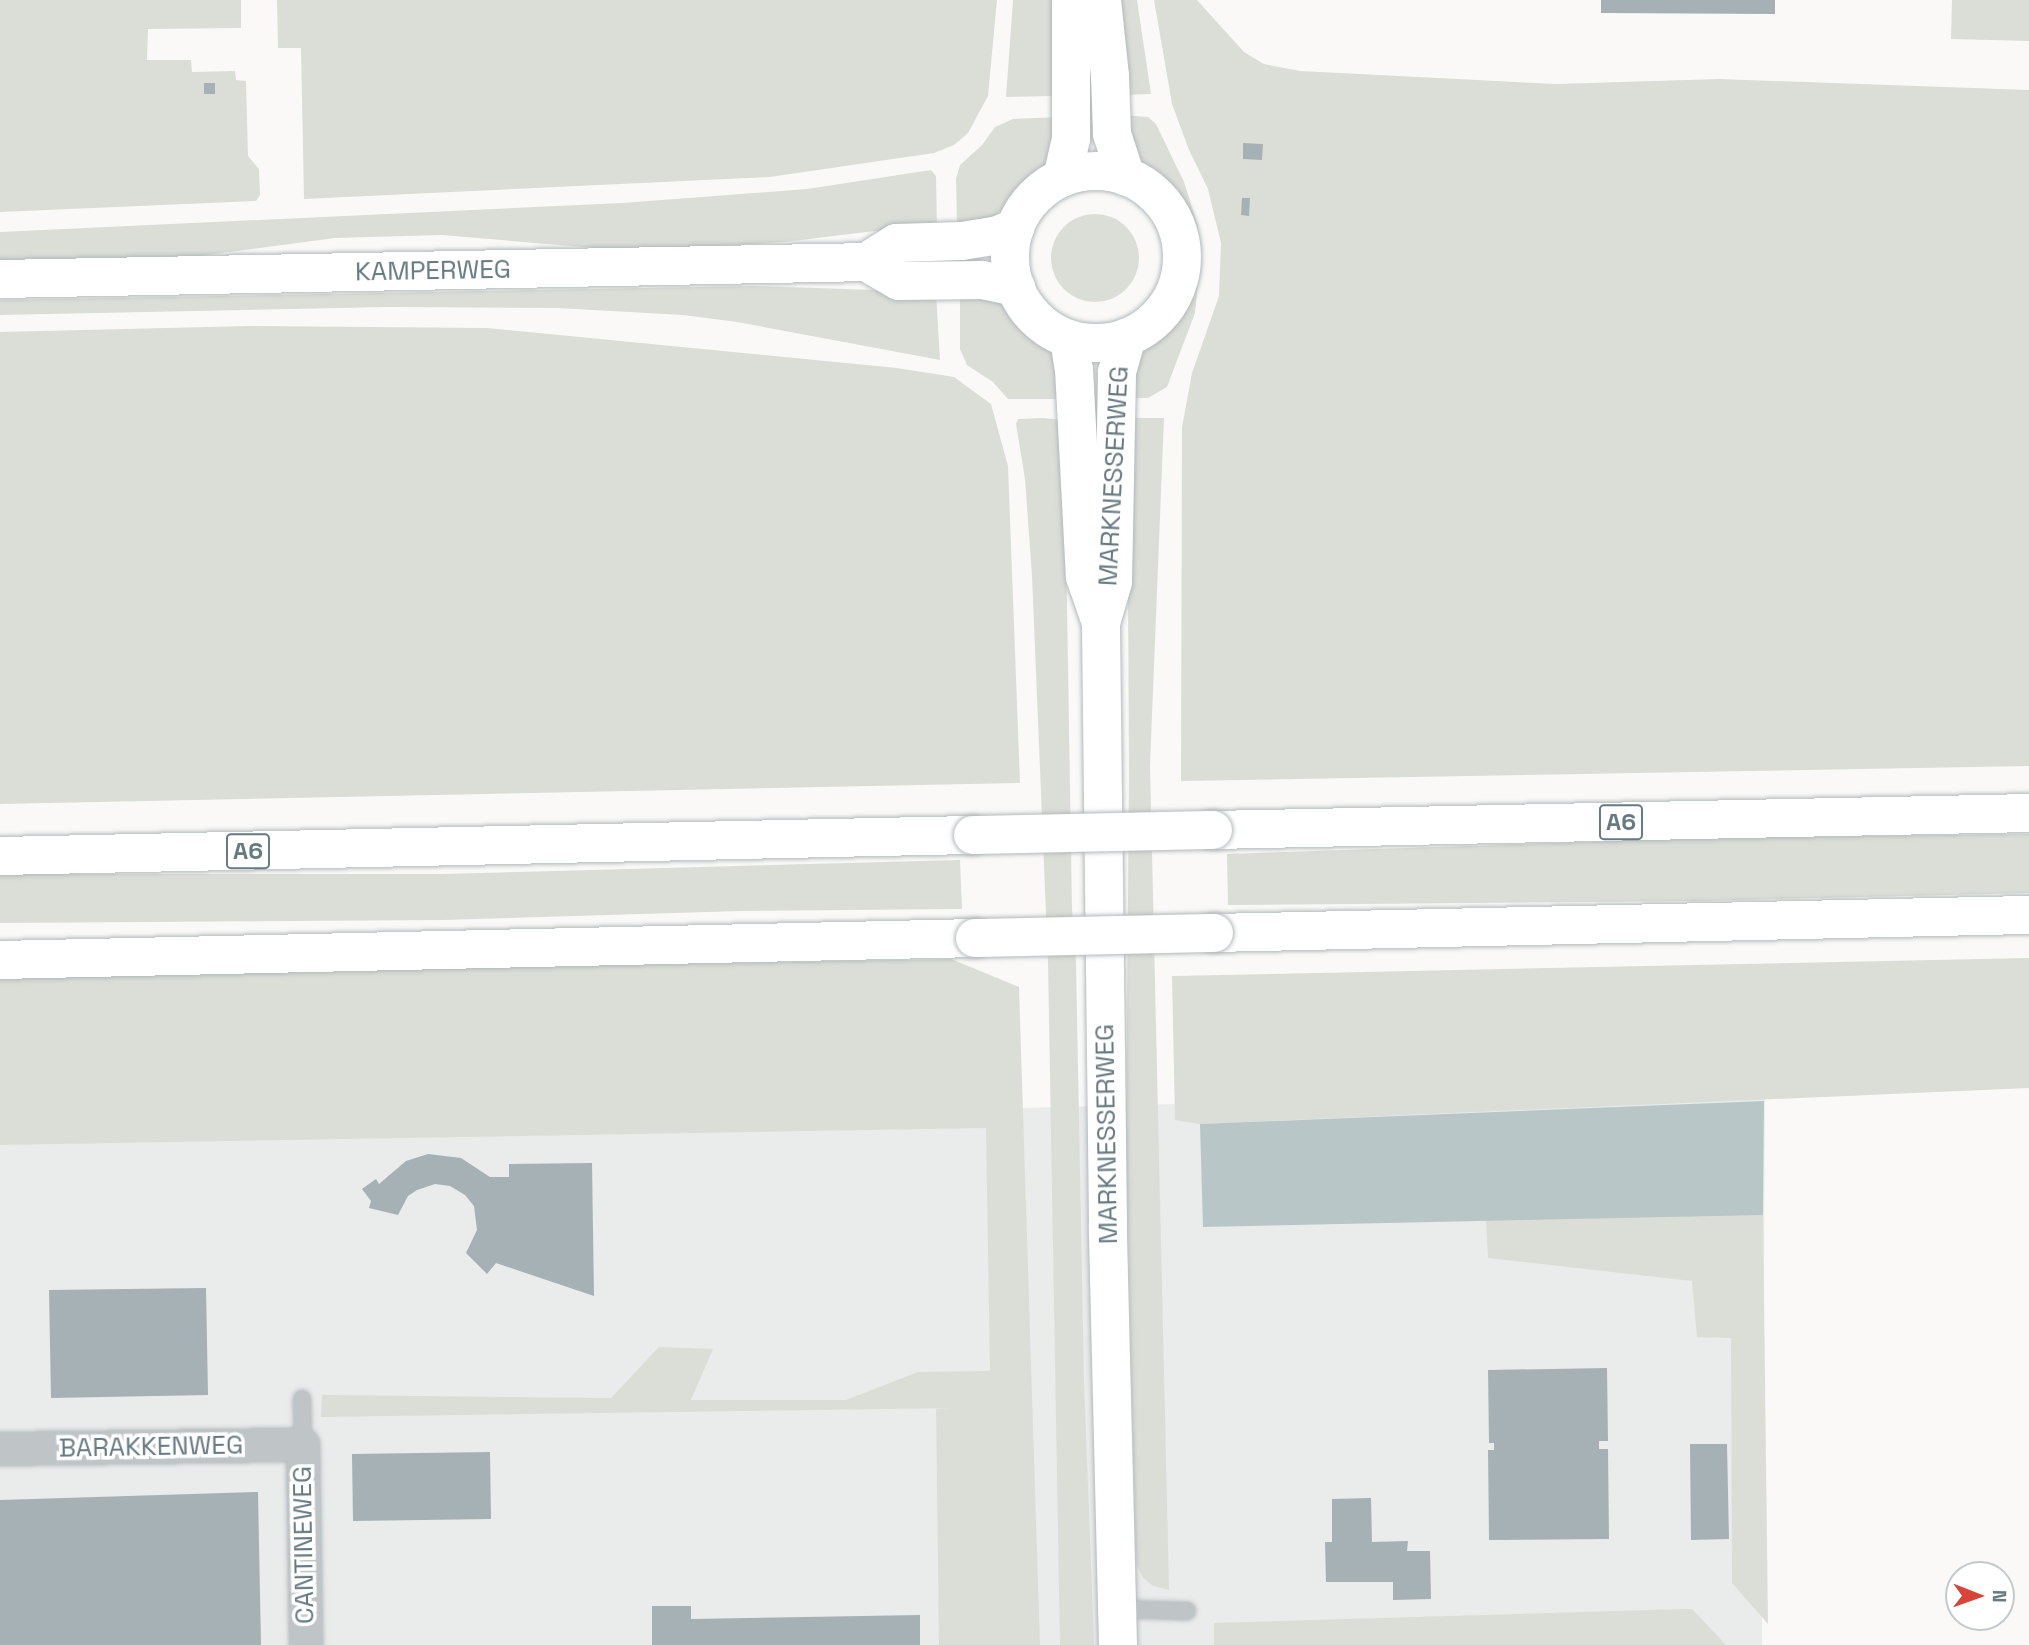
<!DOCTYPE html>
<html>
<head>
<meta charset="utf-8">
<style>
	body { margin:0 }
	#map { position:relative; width:2029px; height:1645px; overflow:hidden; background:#faf9f8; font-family:"Space Grotesk",sans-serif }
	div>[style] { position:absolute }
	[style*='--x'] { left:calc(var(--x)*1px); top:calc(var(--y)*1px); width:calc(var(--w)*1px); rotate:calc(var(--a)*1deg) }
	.built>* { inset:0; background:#eaebeb }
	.green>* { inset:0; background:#dbded7 }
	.round { border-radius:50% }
	.water>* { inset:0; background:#b8c6c8 }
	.building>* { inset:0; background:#a6b1b5 }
	.roads { filter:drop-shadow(0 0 2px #b2b9bc) drop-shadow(0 0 2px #b2b9bc) }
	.service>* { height:16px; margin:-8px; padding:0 8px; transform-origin:8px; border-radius:8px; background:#bfc5c7 }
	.minor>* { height:32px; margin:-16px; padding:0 16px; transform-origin:16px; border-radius:16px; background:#bfc5c7 }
	.secondary>* { height:38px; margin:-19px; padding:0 19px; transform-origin:19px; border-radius:19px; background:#fff }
	.secondary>.ring { margin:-19px; padding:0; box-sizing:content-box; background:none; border:38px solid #fff; border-radius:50% }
	.motorway>* { height:38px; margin:-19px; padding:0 19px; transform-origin:19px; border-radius:19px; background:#fff }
	.bridges { filter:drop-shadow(0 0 2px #b3b9bb) drop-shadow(0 0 2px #b3b9bb) }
	.motorway-bridge>* { height:38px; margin:-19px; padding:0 19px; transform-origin:19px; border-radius:19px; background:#fff }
	span { translate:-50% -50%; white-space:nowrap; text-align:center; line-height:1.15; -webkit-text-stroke:7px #fff; paint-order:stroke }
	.shield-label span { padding:2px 5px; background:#fff; border:2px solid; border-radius:5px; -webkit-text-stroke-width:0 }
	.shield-label { font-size:24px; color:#667a81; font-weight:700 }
	.street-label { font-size:26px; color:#667a81 }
	.north { position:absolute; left:1945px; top:1561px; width:70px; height:70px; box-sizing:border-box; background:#fff; border:2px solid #c2cacd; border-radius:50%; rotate:91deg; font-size:19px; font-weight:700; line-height:28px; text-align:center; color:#667a81 }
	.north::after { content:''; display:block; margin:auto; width:24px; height:32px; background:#d94338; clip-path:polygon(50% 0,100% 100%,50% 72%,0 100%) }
</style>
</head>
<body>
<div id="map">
	<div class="built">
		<div style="clip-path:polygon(1765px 1088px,1762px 1645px,0 1645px,0 1136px)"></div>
	</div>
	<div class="green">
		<div style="clip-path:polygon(0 0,241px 0,241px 28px,148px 29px,147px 60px,191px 60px,192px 72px,235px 71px,236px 80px,246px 81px,248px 156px,259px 169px,260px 195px,256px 201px,0 212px)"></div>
		<div style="clip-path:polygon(277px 0,997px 0,988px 96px,968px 133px,954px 145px,934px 153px,770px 177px,304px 199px,301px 48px,278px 48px)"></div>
		<div style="clip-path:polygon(1013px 0,1059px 0,1056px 96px,1006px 97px)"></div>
		<div style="clip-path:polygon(1114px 0,1137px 0,1151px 94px,1123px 95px)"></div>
		<div style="clip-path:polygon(1154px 0,1197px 0,1244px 52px,1264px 64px,1300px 71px,1556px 84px,1719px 79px,2029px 90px,2029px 766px,1181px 781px,1182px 427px,1192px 373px,1219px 296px,1221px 243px,1208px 189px,1189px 150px,1172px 104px)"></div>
		<div style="clip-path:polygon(1952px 0,2029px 0,2029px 41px,1951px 39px)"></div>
		<div style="clip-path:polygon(1123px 115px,1148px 117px,1156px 124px,1184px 182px,1198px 226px,1201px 251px,1195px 313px,1167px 387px,1148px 398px,1126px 398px,1139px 353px,1170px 321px,1185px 298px,1192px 271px,1192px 250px,1185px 217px,1173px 196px,1142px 165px)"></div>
		<div style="clip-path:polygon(1060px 117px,1049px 164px,994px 217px,957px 227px,956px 179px,960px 165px,982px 145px,995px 127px,1013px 119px)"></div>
		<div style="clip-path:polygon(931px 170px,936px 176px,937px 229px,908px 227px,784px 242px,669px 249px,606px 249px,442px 235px,335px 238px,200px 256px,0 261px,0 232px,622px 203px,807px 189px)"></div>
		<div class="round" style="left:1051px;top:214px;width:88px;height:88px"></div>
		<div style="clip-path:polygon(751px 286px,936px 292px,940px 360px,737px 322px,683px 315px,557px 308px,389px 307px,0 315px,0 300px)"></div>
		<div style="clip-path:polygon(960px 293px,1003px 303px,1047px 345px,1053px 355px,1064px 399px,1008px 399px,993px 382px,967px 365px,960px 349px)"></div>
		<div style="clip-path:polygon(248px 326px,488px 328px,897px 368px,954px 377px,991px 404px,1008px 466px,1020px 783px,0 804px,0 332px)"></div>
		<div style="clip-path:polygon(1043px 418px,1064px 420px,1072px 909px,1076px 961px,1084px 1381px,1094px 1645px,1060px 1645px,1048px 962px,1032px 576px,1025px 479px,1016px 424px,1018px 419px)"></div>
		<div style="clip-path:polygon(1127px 418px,1164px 418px,1150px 765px,1169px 1590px,1153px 1586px,1143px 1578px,1137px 1565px,1136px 1553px,1126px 1148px,1129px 774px)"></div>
		<div style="clip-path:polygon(2029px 834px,2029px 893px,1700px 901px,1228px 905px,1227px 854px,1702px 838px)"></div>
		<div style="clip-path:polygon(960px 860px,962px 909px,741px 911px,443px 920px,0 923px,0 874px,441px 874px)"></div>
		<div style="clip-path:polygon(2029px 958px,2029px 1088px,1200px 1124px,1175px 1120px,1172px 976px)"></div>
		<div style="clip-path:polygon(951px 959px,1019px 987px,1040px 1645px,939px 1645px,936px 1409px,951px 1408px,321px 1417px,322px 1395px,611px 1398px,659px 1347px,713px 1349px,691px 1400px,846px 1400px,918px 1372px,990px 1371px,986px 1128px,0 1145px,0 975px)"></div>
		<div style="clip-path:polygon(1693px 1215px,1763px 1215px,1768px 1624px,1732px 1583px,1731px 1338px,1697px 1337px,1692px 1281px,1488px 1258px,1486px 1219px)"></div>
		<div style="clip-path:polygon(1684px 1609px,1692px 1609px,1726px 1645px,1214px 1645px,1214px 1623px)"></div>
	</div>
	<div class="water">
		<div style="clip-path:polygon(1764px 1101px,1763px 1215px,1203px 1227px,1200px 1124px)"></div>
	</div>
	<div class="building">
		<div style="clip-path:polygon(1601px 0,1775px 0,1775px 14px,1601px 13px)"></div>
		<div style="clip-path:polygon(204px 83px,215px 83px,215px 94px,204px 94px)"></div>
		<div style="clip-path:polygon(1243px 143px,1263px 144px,1262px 160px,1243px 159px)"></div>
		<div style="clip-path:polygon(1242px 198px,1250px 198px,1249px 216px,1241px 215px)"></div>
		<div style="clip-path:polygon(428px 1154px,461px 1158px,490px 1177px,509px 1177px,509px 1164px,592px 1163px,594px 1296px,496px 1263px,487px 1274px,466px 1253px,477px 1230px,474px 1206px,465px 1195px,450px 1186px,435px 1184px,417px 1190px,408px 1196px,398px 1215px,369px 1208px,371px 1201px,362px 1189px,376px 1179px,379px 1184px,406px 1161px)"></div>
		<div style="clip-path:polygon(206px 1288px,208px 1395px,51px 1398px,49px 1290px)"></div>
		<div style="clip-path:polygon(1607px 1368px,1608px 1441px,1599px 1441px,1599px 1449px,1608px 1449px,1609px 1539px,1489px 1540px,1488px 1450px,1494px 1450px,1494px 1443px,1489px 1443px,1488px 1370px)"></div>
		<div style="clip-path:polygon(1690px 1444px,1727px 1444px,1729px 1539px,1691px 1540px)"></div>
		<div style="clip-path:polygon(490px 1452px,491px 1519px,353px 1521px,352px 1454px)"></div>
		<div style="clip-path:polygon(258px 1492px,261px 1645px,0 1645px,0 1500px)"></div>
		<div style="clip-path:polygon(1371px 1498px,1372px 1542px,1408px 1541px,1407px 1551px,1430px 1551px,1431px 1599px,1393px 1600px,1393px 1582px,1326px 1582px,1325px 1542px,1332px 1542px,1332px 1499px)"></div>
		<div style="clip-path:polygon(652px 1606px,691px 1606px,691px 1619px,920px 1615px,920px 1645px,652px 1645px)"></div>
	</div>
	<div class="roads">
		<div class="service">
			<div style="--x:302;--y:1399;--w:46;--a:88.8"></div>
			<div style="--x:1117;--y:1609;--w:70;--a:1.6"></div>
		</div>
		<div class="minor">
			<div style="--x:0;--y:1449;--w:303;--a:-0.8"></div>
			<div style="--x:303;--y:1445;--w:200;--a:89.1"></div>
		</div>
		<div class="secondary">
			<div style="--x:1102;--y:0;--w:76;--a:84"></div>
			<div style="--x:1110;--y:76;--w:58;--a:88"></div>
			<div style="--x:1112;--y:134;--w:45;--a:72"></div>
			<div class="ring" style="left:1010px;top:171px;width:134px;height:134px"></div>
			<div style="--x:1062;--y:178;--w:40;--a:-77"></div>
			<div style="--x:1071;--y:139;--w:139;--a:-90"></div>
			<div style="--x:866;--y:262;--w:38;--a:30"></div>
			<div style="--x:899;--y:281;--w:83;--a:-0.7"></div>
			<div style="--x:982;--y:280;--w:35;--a:12"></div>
			<div style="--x:0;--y:279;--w:866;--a:-1.12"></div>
			<div style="--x:866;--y:262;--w:36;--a:-32"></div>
			<div style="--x:896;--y:243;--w:66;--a:-1.7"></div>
			<div style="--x:962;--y:241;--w:33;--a:-9"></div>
			<div style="--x:995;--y:236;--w:22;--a:-22"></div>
			<div style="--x:1069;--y:339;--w:30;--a:81"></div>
			<div style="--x:1074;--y:369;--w:208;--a:87"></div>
			<div style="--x:1085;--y:577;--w:49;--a:70.8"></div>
			<div style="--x:1118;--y:1645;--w:420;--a:-91.4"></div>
			<div style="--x:1108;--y:1225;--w:602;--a:-90.67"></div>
			<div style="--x:1101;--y:623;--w:43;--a:-73.7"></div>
			<div style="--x:1113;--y:582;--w:210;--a:-88.9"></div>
			<div style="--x:1117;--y:372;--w:36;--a:-74"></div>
		</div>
		<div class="motorway">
			<div style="--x:1213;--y:830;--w:816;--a:-1.19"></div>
			<div style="--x:0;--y:856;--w:973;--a:-1.24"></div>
			<div style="--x:1214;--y:933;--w:815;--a:-1.27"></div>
			<div style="--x:0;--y:960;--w:975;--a:-1.29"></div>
		</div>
	</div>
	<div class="bridges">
		<div class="motorway-bridge">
			<div style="--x:973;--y:835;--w:240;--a:-1.2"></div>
			<div style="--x:975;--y:938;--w:239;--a:-1.2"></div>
		</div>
	</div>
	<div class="shield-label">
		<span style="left:1621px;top:822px">A6</span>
		<span style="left:248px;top:851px">A6</span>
	</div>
	<div class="street-label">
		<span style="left:433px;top:271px;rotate:-1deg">KAMPERWEG</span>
		<span style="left:1114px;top:476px;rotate:-87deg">MARKNESSERWEG</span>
		<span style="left:1107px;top:1134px;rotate:-91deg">MARKNESSERWEG</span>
		<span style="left:151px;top:1447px;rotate:-1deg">BARAKKENWEG</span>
		<span style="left:304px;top:1545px;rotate:-91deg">CANTINEWEG</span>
	</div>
	<div class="north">N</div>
</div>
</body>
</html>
